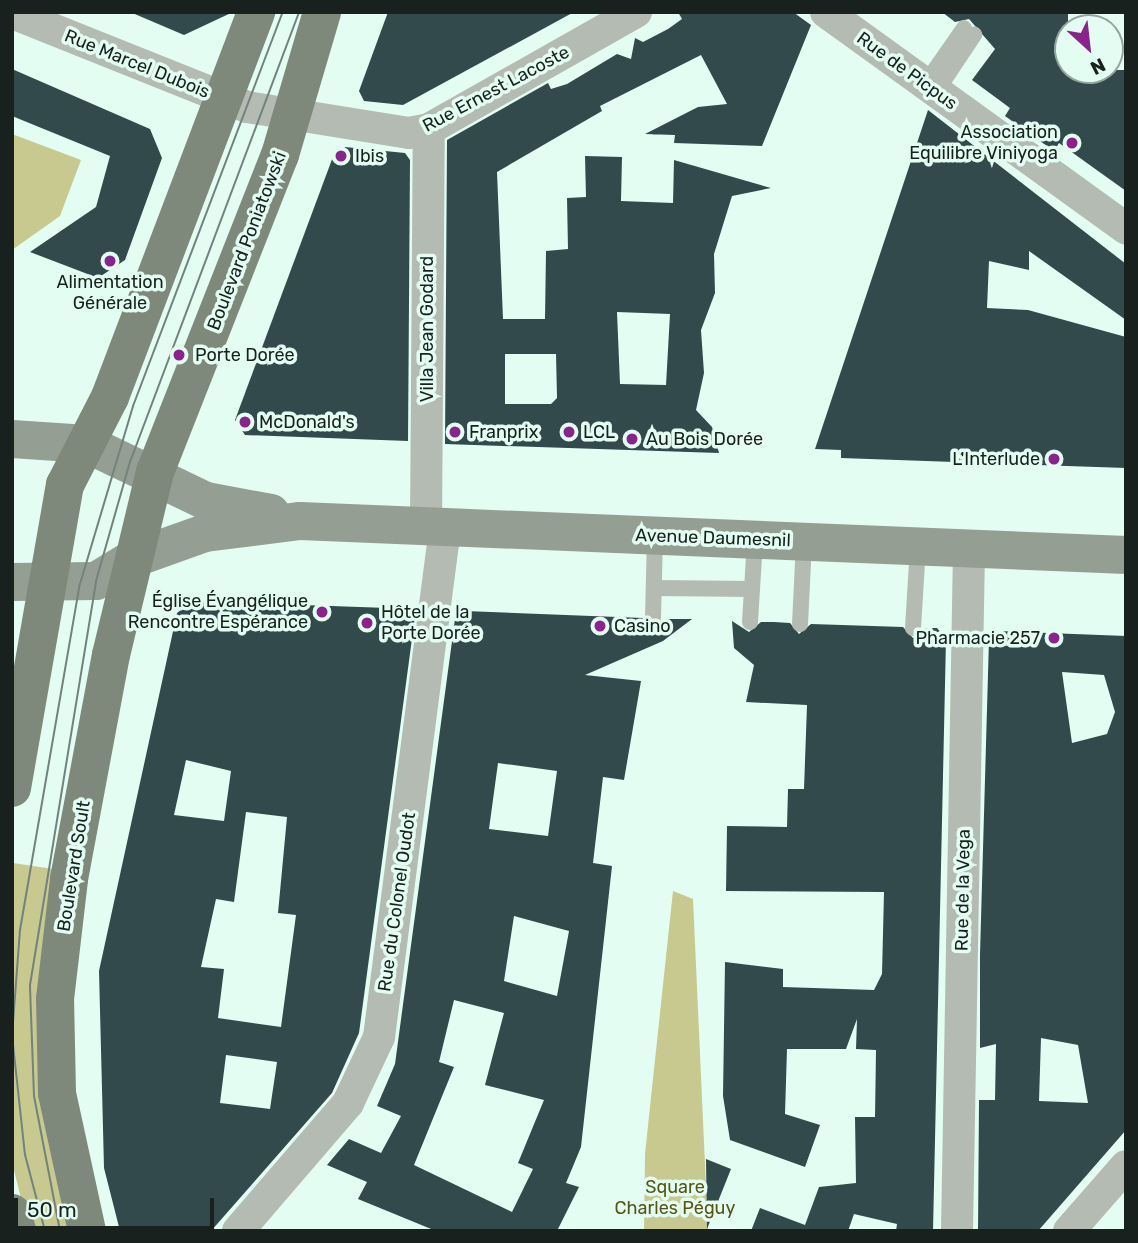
<!DOCTYPE html>
<html>
<head>
<meta charset="utf-8">
<style>
	body { margin:0 }
	#map { position:relative; width:1138px; height:1243px; overflow:hidden; background:#e3fdf3; font-family:Rubik,sans-serif }
	div>[style] { position:absolute }
	[style*='--x'] { left:calc(var(--x)*1px); top:calc(var(--y)*1px); width:calc(var(--w)*1px); rotate:calc(var(--a)*1deg) }
	.green>* { inset:0; background:#c7c98f }
	.building>* { inset:0; background:#334a4c }
	.service>* { height:16px; margin:-8px; padding:0 8px; transform-origin:8px; border-radius:8px; background:#b4bbb3 }
	.minor>* { height:32px; margin:-16px; padding:0 16px; transform-origin:16px; border-radius:16px; background:#b4bbb3 }
	.secondary>* { height:38px; margin:-19px; padding:0 19px; transform-origin:19px; border-radius:19px; background:#959e93 }
	.primary>* { height:38px; margin:-19px; padding:0 19px; transform-origin:19px; border-radius:19px; background:#7e897c }
	.tram>* { height:2px; margin:-1px; padding:0 1px; transform-origin:1px; border-radius:1px; background:#72837d }
	.dots>* { width:19px; height:19px; translate:-50% -50%; box-sizing:border-box; border:4px solid #e3fdf3; border-radius:50% }
	span { translate:-50% -50%; white-space:nowrap; text-align:center; line-height:1.15; -webkit-text-stroke:7px #e3fdf3; paint-order:stroke }
	.street-label { font-size:18px; color:#18211e }
	.poi-label { font-size:18px; color:#18211e }
	.right { translate:-100% -50%; text-align:right }
	.left { translate:0 -50%; text-align:left }
	.park-label { font-size:18px; color:#565614 }
	.frame { position:absolute; inset:0; border:14px solid #18211e; pointer-events:none }
	.north { position:absolute; left:1054px; top:14px; width:70px; height:70px; box-sizing:border-box; background:#e3fdf3; border:2px solid #92a59e; border-radius:50%; rotate:153deg; font-size:19px; font-weight:700; line-height:28px; text-align:center; color:#18211e }
	.north::after { content:''; display:block; margin:auto; width:24px; height:32px; background:#8a248b; clip-path:polygon(50% 0,100% 100%,50% 72%,0 100%) }
	.scale { position:absolute; left:14px; top:1198px; width:200px; height:32px; box-sizing:border-box; border:4px solid #18211e; border-top:0; padding-left:9px; font-size:21px; line-height:24px; white-space:nowrap; color:#18211e; -webkit-text-stroke:5px #e3fdf3; paint-order:stroke }
</style>
</head>
<body>
<div id="map">
	<div class="green">
		<div style="clip-path:polygon(12px 134px,81px 160px,60px 216px,12px 250px)"></div>
		<div style="clip-path:polygon(13px 863px,60px 870px,74px 1231px,29px 1231px,12px 1162px)"></div>
		<div style="clip-path:polygon(673px 891px,693px 899px,708px 1231px,644px 1231px,645px 1154px)"></div>
	</div>
	<div class="building">
		<div style="clip-path:polygon(130px 12px,233px 12px,184px 35px)"></div>
		<div style="clip-path:polygon(388px 12px,574px 12px,403px 105px,364px 101px,359px 91px)"></div>
		<div style="clip-path:polygon(evenodd,678px 12px,793px 12px,811px 25px,762px 146px,674px 143px,675px 135px,645px 134px,698px 107px,727px 104px,701px 55px,600px 106px,602px 111px,497px 172px,503px 319px,545px 319px,546px 251px,568px 249px,567px 198px,586px 197px,585px 156px,622px 157px,621px 201px,673px 203px,674px 160px,771px 188px,732px 196px,714px 254px,715px 293px,701px 330px,704px 373px,696px 410px,712px 427px,719px 453px,445px 444px,447px 140px,548px 83px,551px 89px,567px 84px,617px 54px,631px 59px,635px 38px,643px 42px,668px 29px,682px 19px,678px 12px,617px 312px,670px 314px,666px 385px,620px 384px,617px 312px,678px 12px,505px 354px,556px 354px,557px 398px,551px 404px,505px 404px,505px 354px)"></div>
		<div style="clip-path:polygon(942px 12px,1068px 12px,1068px 70px,1126px 70px,1126px 191px,1059px 143px,1054px 151px,1005px 116px,1010px 108px,972px 80px,995px 49px,969px 19px,955px 22px)"></div>
		<div style="clip-path:polygon(12px 69px,150px 129px,162px 158px,125px 260px,98px 278px,30px 252px,96px 207px,110px 156px,12px 116px)"></div>
		<div style="clip-path:polygon(928px 110px,1126px 264px,1126px 320px,1029px 251px,1029px 270px,989px 261px,987px 308px,1028px 310px,1126px 337px,1126px 468px,841px 458px,841px 450px,815px 449px)"></div>
		<div style="clip-path:polygon(345px 147px,405px 153px,410px 160px,408px 441px,245px 435px,235px 420px,334px 154px)"></div>
		<div style="clip-path:polygon(evenodd,192px 601px,416px 609px,359px 1033px,332px 1093px,211px 1231px,120px 1231px,104px 1168px,99px 971px,177px 613px,192px 601px,186px 760px,231px 771px,224px 821px,174px 815px,186px 760px,192px 601px,246px 812px,287px 817px,278px 913px,296px 915px,281px 1027px,218px 1018px,224px 969px,201px 967px,216px 899px,234px 902px,246px 812px,192px 601px,226px 1055px,277px 1062px,270px 1109px,220px 1103px,226px 1055px)"></div>
		<div style="clip-path:polygon(evenodd,465px 611px,643px 618px,652px 628px,663px 619px,692px 619px,663px 641px,585px 675px,641px 681px,624px 780px,603px 777px,593px 863px,612px 866px,581px 1147px,566px 1183px,579px 1187px,557px 1231px,436px 1231px,358px 1199px,367px 1182px,327px 1165px,349px 1139px,381px 1153px,401px 1116px,377px 1106px,395px 1064px,455px 619px,465px 611px,498px 763px,557px 771px,548px 836px,489px 829px,498px 763px,465px 611px,514px 916px,569px 931px,557px 996px,504px 981px,514px 916px,465px 611px,454px 1000px,504px 1013px,485px 1085px,544px 1100px,518px 1163px,533px 1169px,512px 1212px,414px 1165px,454px 1067px,439px 1062px,454px 1000px)"></div>
		<div style="clip-path:polygon(732px 621px,749px 632px,761px 622px,774px 622px,790px 623px,799px 634px,811px 624px,903px 627px,913px 638px,924px 628px,937px 628px,946px 639px,933px 1231px,896px 1231px,897px 1224px,854px 1214px,848px 1231px,751px 1231px,760px 1208px,805px 1225px,819px 1187px,856px 1183px,855px 1117px,875px 1117px,876px 1050px,856px 1049px,857px 1019px,846px 1049px,787px 1049px,785px 1114px,820px 1125px,805px 1167px,730px 1140px,723px 1096px,725px 962px,783px 969px,783px 987px,874px 990px,882px 974px,884px 892px,726px 891px,727px 826px,787px 827px,788px 789px,804px 789px,807px 705px,746px 702px,754px 665px,734px 648px)"></div>
		<div style="clip-path:polygon(evenodd,997px 631px,1126px 636px,1126px 1130px,1038px 1231px,978px 1231px,979px 1100px,995px 1100px,996px 1044px,980px 1048px,980px 954px,989px 639px,997px 631px,1062px 672px,1104px 675px,1115px 712px,1107px 734px,1072px 743px,1062px 672px,997px 631px,1041px 1038px,1078px 1045px,1088px 1103px,1039px 1101px,1041px 1038px)"></div>
		<div style="clip-path:polygon(706px 1159px,731px 1169px,707px 1229px)"></div>
	</div>
	<div class="service">
		<div style="--x:925;--y:84;--w:68;--a:-55.1"></div>
		<div style="--x:936;--y:92;--w:69;--a:-56.3"></div>
		<div style="--x:654;--y:588;--w:98;--a:0.6"></div>
		<div style="--x:653;--y:618;--w:82;--a:-88.6"></div>
		<div style="--x:750;--y:622;--w:82;--a:-86.5"></div>
		<div style="--x:800;--y:624;--w:82;--a:-87.2"></div>
		<div style="--x:913;--y:628;--w:82;--a:-86.5"></div>
	</div>
	<div class="minor">
		<div style="--x:826;--y:12;--w:370;--a:35.8"></div>
		<div style="--x:12;--y:13;--w:253;--a:21.8"></div>
		<div style="--x:247;--y:107;--w:164;--a:9.1"></div>
		<div style="--x:409;--y:133;--w:20;--a:-11"></div>
		<div style="--x:429;--y:129;--w:238;--a:-29.5"></div>
		<div style="--x:426;--y:528;--w:399;--a:-89.6"></div>
		<div style="--x:238;--y:1231;--w:169;--a:-49.3"></div>
		<div style="--x:348;--y:1103;--w:73;--a:-64.8"></div>
		<div style="--x:379;--y:1037;--w:513;--a:-82.61"></div>
		<div style="--x:957;--y:1231;--w:683;--a:-88.99"></div>
		<div style="--x:1069;--y:1231;--w:86;--a:-48.8"></div>
	</div>
	<div class="secondary">
		<div style="--x:12;--y:439;--w:75;--a:3.8"></div>
		<div style="--x:87;--y:444;--w:132;--a:25.6"></div>
		<div style="--x:206;--y:501;--w:66;--a:10.5"></div>
		<div style="--x:12;--y:582;--w:84;--a:-0.7"></div>
		<div style="--x:96;--y:581;--w:42;--a:-31.4"></div>
		<div style="--x:132;--y:559;--w:77;--a:-19.6"></div>
		<div style="--x:205;--y:533;--w:96;--a:-7.2"></div>
		<div style="--x:300;--y:521;--w:827;--a:2.36"></div>
	</div>
	<div class="primary">
		<div style="--x:12;--y:788;--w:308;--a:-80.1"></div>
		<div style="--x:65;--y:485;--w:99;--a:-62.9"></div>
		<div style="--x:110;--y:397;--w:412;--a:-69.2"></div>
		<div style="--x:12;--y:1213;--w:19;--a:74"></div>
		<div style="--x:87;--y:1231;--w:141;--a:-102.3"></div>
		<div style="--x:57;--y:1093;--w:94;--a:-91.2"></div>
		<div style="--x:55;--y:999;--w:121;--a:-83.3"></div>
		<div style="--x:69;--y:879;--w:228;--a:-79.4"></div>
		<div style="--x:111;--y:655;--w:188;--a:-76.5"></div>
		<div style="--x:155;--y:472;--w:341;--a:-68.5"></div>
		<div style="--x:280;--y:155;--w:149;--a:-73.6"></div>
	</div>
	<div class="tram">
		<div style="--x:45;--y:1231;--w:79;--a:-104.7"></div>
		<div style="--x:25;--y:1155;--w:120;--a:-96.2"></div>
		<div style="--x:12;--y:1036;--w:106;--a:-85.7"></div>
		<div style="--x:20;--y:930;--w:351;--a:-80.2"></div>
		<div style="--x:80;--y:584;--w:186;--a:-73.4"></div>
		<div style="--x:133;--y:406;--w:422;--a:-69.2"></div>
		<div style="--x:60;--y:1231;--w:137;--a:-100.9"></div>
		<div style="--x:34;--y:1096;--w:111;--a:-92.1"></div>
		<div style="--x:30;--y:985;--w:409;--a:-80.7"></div>
		<div style="--x:96;--y:581;--w:124;--a:-74.1"></div>
		<div style="--x:130;--y:462;--w:481;--a:-69.4"></div>
	</div>
	<div class="dots">
		<div style="left:1072px;top:143px;background:#8a248b"></div>
		<div style="left:341px;top:156px;background:#8a248b"></div>
		<div style="left:110px;top:261px;background:#8a248b"></div>
		<div style="left:179px;top:355px;background:#8a248b"></div>
		<div style="left:245px;top:422px;background:#8a248b"></div>
		<div style="left:455px;top:432px;background:#8a248b"></div>
		<div style="left:569px;top:432px;background:#8a248b"></div>
		<div style="left:632px;top:439px;background:#8a248b"></div>
		<div style="left:1054px;top:459px;background:#8a248b"></div>
		<div style="left:322px;top:612px;background:#8a248b"></div>
		<div style="left:367px;top:623px;background:#8a248b"></div>
		<div style="left:600px;top:626px;background:#8a248b"></div>
		<div style="left:1054px;top:638px;background:#8a248b"></div>
	</div>
	<div class="street-label">
		<span style="left:137px;top:64px;rotate:22deg">Rue Marcel Dubois</span>
		<span style="left:907px;top:71px;rotate:36deg">Rue de Picpus</span>
		<span style="left:496px;top:89px;rotate:-28deg">Rue Ernest Lacoste</span>
		<span style="left:247px;top:241px;rotate:-69deg">Boulevard Poniatowski</span>
		<span style="left:427px;top:329px;rotate:-90deg">Villa Jean Godard</span>
		<span style="left:713px;top:538px;rotate:2deg">Avenue Daumesnil</span>
		<span style="left:74px;top:866px;rotate:-81deg">Boulevard Soult</span>
		<span style="left:963px;top:890px;rotate:-89deg">Rue de la Vega</span>
		<span style="left:397px;top:902px;rotate:-82deg">Rue du Colonel Oudot</span>
	</div>
	<div class="poi-label">
		<span class="right" style="left:1058px;top:143px">Association<br>Equilibre Viniyoga</span>
		<span class="left" style="left:355px;top:156px">Ibis</span>
		<span style="left:110px;top:293px">Alimentation<br>Générale</span>
		<span class="left" style="left:195px;top:355px">Porte Dorée</span>
		<span class="left" style="left:259px;top:422px">McDonald's</span>
		<span class="left" style="left:469px;top:432px">Franprix</span>
		<span class="left" style="left:583px;top:432px">LCL</span>
		<span class="left" style="left:646px;top:439px">Au Bois Dorée</span>
		<span class="right" style="left:1040px;top:459px">L'Interlude</span>
		<span class="right" style="left:308px;top:612px">Église Évangélique<br>Rencontre Espérance</span>
		<span class="left" style="left:381px;top:623px">Hôtel de la<br>Porte Dorée</span>
		<span class="left" style="left:614px;top:626px">Casino</span>
		<span class="right" style="left:1040px;top:638px">Pharmacie 257</span>
	</div>
	<div class="park-label">
		<span style="left:675px;top:1198px">Square<br>Charles Péguy</span>
	</div>
	<div class="frame"></div>
	<div class="north">N</div>
	<div class="scale">50 m</div>
</div>
</body>
</html>
